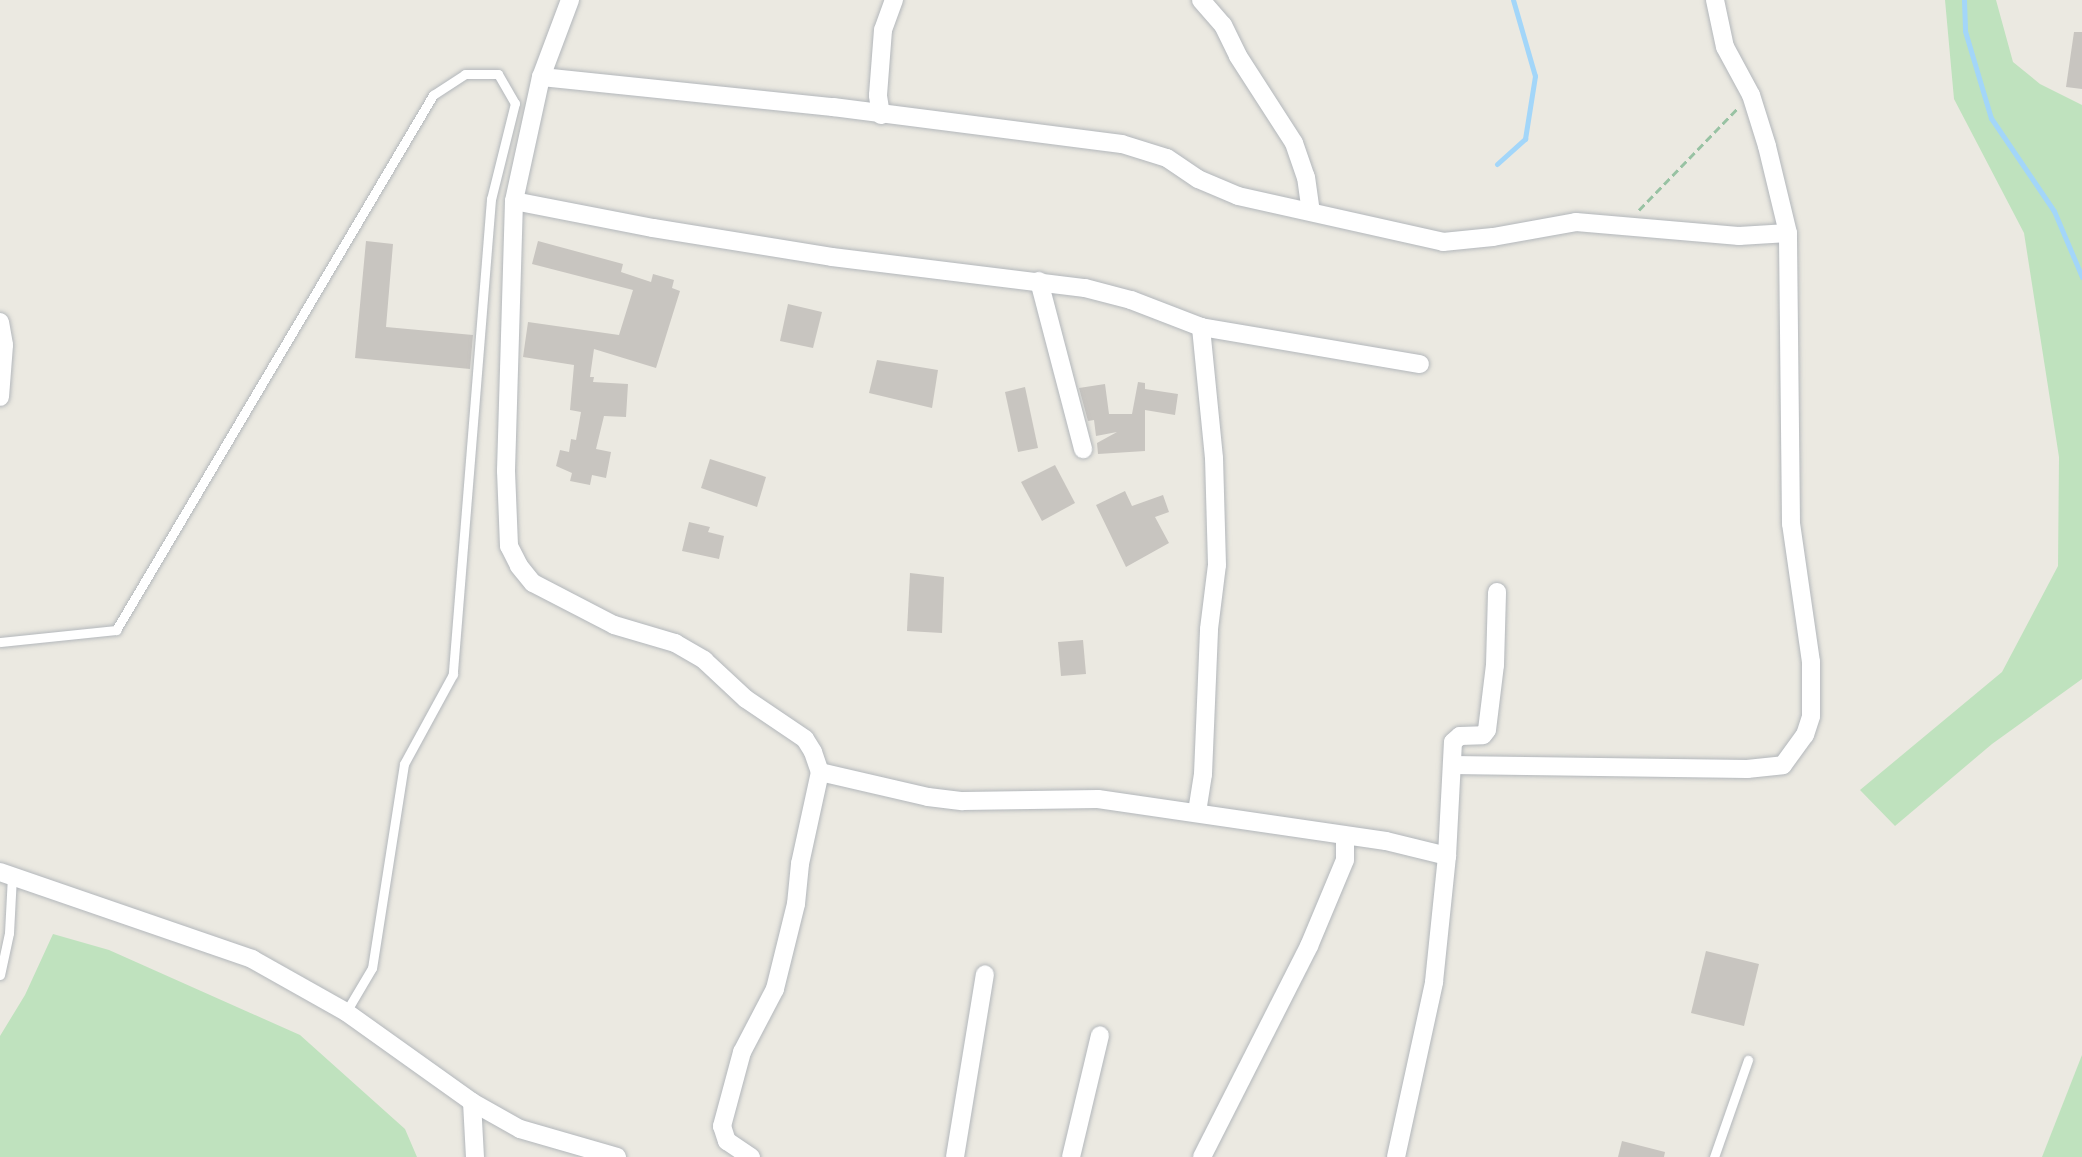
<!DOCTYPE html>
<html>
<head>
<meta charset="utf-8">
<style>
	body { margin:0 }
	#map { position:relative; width:2082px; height:1157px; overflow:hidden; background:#ebe9e1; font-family:"Roboto Condensed",sans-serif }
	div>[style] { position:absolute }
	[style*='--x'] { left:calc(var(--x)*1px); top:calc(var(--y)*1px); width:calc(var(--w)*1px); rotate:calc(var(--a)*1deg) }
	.green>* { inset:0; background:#bfe2be }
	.stream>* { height:5px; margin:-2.5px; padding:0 2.5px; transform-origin:2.5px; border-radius:2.5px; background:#a3d6f9 }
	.building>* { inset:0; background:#c8c5c0 }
	.path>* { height:3px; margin-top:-1.5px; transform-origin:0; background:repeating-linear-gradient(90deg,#98c2a3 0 8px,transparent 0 12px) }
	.roads { filter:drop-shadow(0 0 2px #b3b7bb) drop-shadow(0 0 2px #b3b7bb) }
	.lane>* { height:9px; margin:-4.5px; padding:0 4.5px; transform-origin:4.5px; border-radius:4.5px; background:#fff }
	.street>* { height:18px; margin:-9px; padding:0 9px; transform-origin:9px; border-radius:9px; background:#fff }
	span { translate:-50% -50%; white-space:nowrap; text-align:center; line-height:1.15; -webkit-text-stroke:6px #fff; paint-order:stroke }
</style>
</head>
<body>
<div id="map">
	<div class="green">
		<div style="clip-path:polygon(1945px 0,1996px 0,2013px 62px,2040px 84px,2082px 105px,2082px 679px,1992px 744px,1895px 826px,1860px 790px,2002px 672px,2058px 566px,2059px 457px,2024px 233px,1954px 99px)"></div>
		<div style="clip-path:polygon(53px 934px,109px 950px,300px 1035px,405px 1129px,417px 1157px,0 1157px,0 1036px,25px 995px)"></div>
		<div style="clip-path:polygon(2082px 1055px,2082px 1157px,2042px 1157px)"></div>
	</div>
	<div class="stream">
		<div style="--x:1964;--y:0;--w:31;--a:88"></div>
		<div style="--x:1965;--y:31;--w:91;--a:73.4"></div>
		<div style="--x:1991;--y:118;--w:112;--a:55.9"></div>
		<div style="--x:2054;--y:211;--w:72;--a:67"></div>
		<div style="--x:1497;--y:164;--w:38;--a:-42"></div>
		<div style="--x:1525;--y:139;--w:64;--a:-81"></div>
		<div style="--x:1535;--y:76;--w:79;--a:-106.1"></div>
	</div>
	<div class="building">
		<div style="clip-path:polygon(2074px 32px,2082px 32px,2082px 89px,2066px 87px)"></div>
		<div style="clip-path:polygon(366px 241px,393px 244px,386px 327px,473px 335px,470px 369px,355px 358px)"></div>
		<div style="clip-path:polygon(538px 241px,623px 264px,621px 272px,651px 282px,653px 274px,674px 280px,672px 288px,680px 291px,656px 368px,594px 349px,590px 377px,594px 377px,593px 382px,628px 384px,626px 417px,604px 416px,596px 449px,611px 452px,606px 478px,592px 475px,590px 485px,570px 481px,572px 473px,556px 466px,560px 450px,569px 452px,571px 439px,576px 440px,581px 412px,570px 410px,574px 365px,523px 357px,528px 322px,619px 335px,633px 290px,532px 264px)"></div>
		<div style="clip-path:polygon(788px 304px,822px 312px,813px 348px,780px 341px)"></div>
		<div style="clip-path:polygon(877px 360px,938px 370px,932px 408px,869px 393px)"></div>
		<div style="clip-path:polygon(1138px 382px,1145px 383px,1145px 389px,1178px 394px,1175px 415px,1145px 410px,1145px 451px,1098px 454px,1097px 443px,1117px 432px,1096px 436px,1094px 420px,1088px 421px,1079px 388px,1105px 384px,1109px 414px,1132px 414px)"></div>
		<div style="clip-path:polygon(1025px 387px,1038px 448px,1018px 452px,1005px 392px)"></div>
		<div style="clip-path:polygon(710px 459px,766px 477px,757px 507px,701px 488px)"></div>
		<div style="clip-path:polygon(1055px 465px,1075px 503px,1042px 521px,1021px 482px)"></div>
		<div style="clip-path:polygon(1125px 491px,1132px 506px,1163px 495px,1169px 512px,1155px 517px,1169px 543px,1126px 567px,1096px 505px)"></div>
		<div style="clip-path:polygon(689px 522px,710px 527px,708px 532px,724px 536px,719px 559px,682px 551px)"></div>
		<div style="clip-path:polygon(910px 573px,944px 577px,942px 633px,907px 631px)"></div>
		<div style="clip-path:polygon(1083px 640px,1086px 674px,1061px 676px,1058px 642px)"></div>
		<div style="clip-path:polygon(1706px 951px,1759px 964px,1744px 1026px,1691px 1013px)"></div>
		<div style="clip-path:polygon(1622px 1141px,1665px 1152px,1664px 1157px,1618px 1157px)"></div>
	</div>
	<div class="path">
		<div style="--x:1639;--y:210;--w:141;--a:-45.9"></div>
	</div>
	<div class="roads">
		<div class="lane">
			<div style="--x:0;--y:642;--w:117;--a:-5.9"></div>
			<div style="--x:116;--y:630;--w:622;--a:-59.35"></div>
			<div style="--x:433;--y:95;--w:38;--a:-33"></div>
			<div style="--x:465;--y:74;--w:33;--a:0"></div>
			<div style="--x:498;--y:74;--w:34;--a:60"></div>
			<div style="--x:515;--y:103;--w:99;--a:104"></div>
			<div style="--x:491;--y:199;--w:477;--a:94.6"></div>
			<div style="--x:453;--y:674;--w:102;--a:118.6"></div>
			<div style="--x:404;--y:764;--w:206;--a:98.9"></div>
			<div style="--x:372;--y:968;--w:51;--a:120.6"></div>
			<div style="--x:0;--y:975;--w:43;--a:-77.9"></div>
			<div style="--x:9;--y:933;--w:58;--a:-87"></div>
			<div style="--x:1714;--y:1157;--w:103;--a:-70.7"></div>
		</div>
		<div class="street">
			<div style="--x:570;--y:0;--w:82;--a:110.6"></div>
			<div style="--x:541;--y:77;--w:127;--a:102.3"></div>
			<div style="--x:514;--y:201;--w:270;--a:91.7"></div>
			<div style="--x:506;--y:471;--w:75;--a:87.7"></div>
			<div style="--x:509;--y:546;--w:22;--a:63"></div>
			<div style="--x:519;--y:566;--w:22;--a:51"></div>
			<div style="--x:533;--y:583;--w:91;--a:27.4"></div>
			<div style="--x:614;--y:625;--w:64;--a:16.4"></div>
			<div style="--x:675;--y:643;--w:34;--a:30"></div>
			<div style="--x:704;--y:660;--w:57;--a:42.9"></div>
			<div style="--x:746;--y:699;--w:71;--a:34.1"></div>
			<div style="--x:805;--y:739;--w:15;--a:58"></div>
			<div style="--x:813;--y:752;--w:21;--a:71"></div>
			<div style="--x:820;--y:772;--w:94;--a:102.3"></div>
			<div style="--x:800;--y:864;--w:40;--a:95.7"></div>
			<div style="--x:796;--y:904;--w:88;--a:103.9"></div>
			<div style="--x:775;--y:989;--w:71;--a:117.6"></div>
			<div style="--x:742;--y:1052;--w:77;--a:105.1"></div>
			<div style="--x:722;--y:1126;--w:16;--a:72"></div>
			<div style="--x:727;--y:1141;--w:29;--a:34"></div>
			<div style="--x:1201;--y:0;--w:33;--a:49"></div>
			<div style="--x:1223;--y:25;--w:34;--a:64"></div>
			<div style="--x:1238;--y:56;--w:103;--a:57.2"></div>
			<div style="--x:1294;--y:143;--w:36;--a:71"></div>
			<div style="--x:1306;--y:177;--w:35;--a:82"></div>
			<div style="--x:541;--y:77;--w:294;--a:5.9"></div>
			<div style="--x:833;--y:107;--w:291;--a:7.3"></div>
			<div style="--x:1122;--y:144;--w:47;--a:17.3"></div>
			<div style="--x:1167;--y:158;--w:37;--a:34"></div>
			<div style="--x:1198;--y:179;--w:43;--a:23"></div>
			<div style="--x:1238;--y:196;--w:210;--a:12.6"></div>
			<div style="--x:1443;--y:242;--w:50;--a:-5.7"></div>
			<div style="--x:1493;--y:237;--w:84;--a:-10.2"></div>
			<div style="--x:1576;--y:222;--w:164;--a:4.9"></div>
			<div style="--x:1739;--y:236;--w:49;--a:-3.5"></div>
			<div style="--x:881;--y:115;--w:20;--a:-99"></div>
			<div style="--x:878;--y:95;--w:65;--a:-85.6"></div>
			<div style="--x:883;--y:30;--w:32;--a:-70"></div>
			<div style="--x:514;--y:201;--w:142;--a:11"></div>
			<div style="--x:653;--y:228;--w:181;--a:9.2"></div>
			<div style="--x:832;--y:257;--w:255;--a:7"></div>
			<div style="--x:1085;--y:288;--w:48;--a:14.6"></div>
			<div style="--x:1131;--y:300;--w:75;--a:21.1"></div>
			<div style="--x:1201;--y:327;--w:222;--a:9.6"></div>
			<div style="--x:1039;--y:281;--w:174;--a:75.3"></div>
			<div style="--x:0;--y:322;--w:23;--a:80"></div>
			<div style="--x:4;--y:345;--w:52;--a:94.4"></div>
			<div style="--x:1452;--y:765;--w:295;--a:0.8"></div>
			<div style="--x:1747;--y:769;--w:36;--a:-6"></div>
			<div style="--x:1783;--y:765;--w:37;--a:-54"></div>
			<div style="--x:1805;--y:735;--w:20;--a:-72"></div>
			<div style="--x:1811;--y:716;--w:54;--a:-90"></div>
			<div style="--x:1811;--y:662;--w:139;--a:-98.2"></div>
			<div style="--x:1791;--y:524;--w:291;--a:-90.6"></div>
			<div style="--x:1788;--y:233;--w:89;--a:-103.6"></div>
			<div style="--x:1767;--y:146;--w:53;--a:-107.4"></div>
			<div style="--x:1751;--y:95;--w:55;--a:-118.4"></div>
			<div style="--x:1725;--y:47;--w:48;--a:-102"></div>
			<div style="--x:820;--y:772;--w:111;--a:13"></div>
			<div style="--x:928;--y:797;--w:35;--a:7"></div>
			<div style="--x:963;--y:801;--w:135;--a:-0.8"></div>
			<div style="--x:1098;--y:799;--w:291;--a:8.3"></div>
			<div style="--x:1386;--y:841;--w:63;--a:13.8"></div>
			<div style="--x:1447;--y:856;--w:114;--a:-87"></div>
			<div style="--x:1453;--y:742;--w:9;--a:-41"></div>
			<div style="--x:1460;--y:736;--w:23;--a:-2"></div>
			<div style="--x:1483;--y:735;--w:6;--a:-51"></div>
			<div style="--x:1487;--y:730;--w:65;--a:-83"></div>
			<div style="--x:1495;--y:665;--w:73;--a:-88.4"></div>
			<div style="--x:1197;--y:812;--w:38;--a:-81"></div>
			<div style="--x:1203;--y:774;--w:145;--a:-87.6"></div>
			<div style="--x:1209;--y:629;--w:64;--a:-82.9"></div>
			<div style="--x:1217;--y:565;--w:107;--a:-91.6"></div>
			<div style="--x:1214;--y:458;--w:132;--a:-95.7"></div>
			<div style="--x:0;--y:872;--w:267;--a:19"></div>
			<div style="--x:252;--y:959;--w:108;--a:29.4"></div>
			<div style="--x:346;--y:1012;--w:155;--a:35.5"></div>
			<div style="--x:472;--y:1102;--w:55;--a:29.4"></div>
			<div style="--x:520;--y:1129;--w:101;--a:16.1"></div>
			<div style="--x:472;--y:1102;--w:55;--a:86.9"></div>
			<div style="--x:955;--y:1157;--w:185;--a:-80.7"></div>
			<div style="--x:1071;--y:1157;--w:125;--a:-76.6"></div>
			<div style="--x:1202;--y:1157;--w:237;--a:-63.1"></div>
			<div style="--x:1309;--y:946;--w:93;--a:-67.3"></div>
			<div style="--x:1345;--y:860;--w:24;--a:-90"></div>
			<div style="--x:1396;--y:1157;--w:179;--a:-77.7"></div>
			<div style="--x:1434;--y:982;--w:127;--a:-84.1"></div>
		</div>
	</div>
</div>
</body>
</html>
